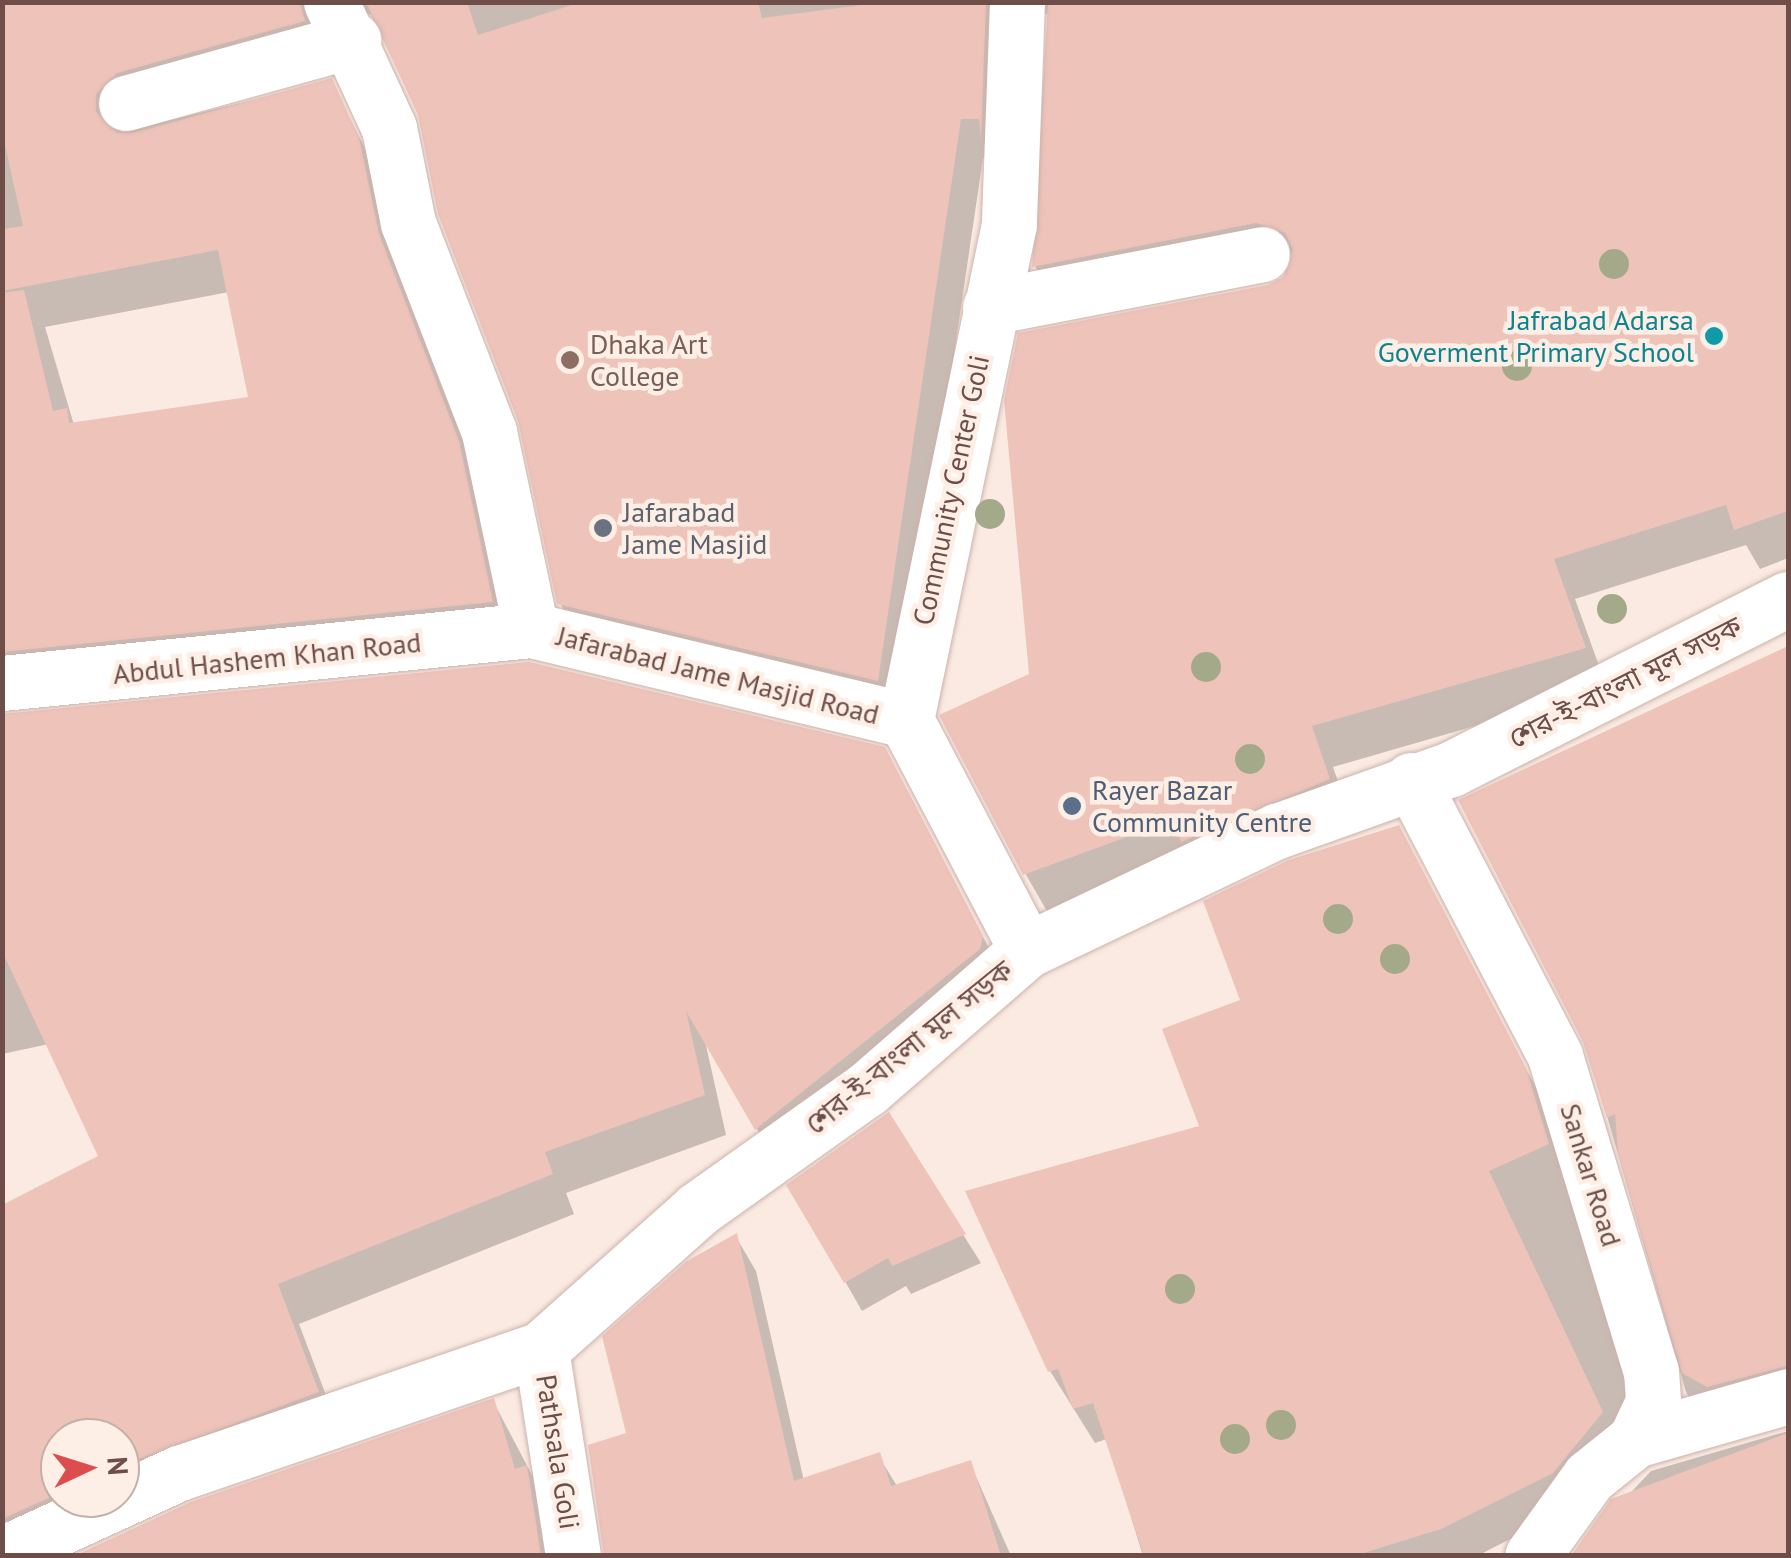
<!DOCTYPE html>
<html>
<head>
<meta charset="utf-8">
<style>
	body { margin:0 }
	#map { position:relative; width:1791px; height:1558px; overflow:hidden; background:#faeae1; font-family:"PT Sans","Noto Sans Bengali",sans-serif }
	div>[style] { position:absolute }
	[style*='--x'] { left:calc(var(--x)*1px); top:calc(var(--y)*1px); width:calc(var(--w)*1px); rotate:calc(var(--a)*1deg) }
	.shadow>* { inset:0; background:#0003 }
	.building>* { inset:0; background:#eec3ba }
	.roads { filter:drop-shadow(0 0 2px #ccb2ab) drop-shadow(0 0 2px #ccb2ab) }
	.minor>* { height:55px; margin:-27.5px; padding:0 27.5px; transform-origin:27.5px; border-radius:27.5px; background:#fff }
	.trees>* { width:30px; height:30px; margin:-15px; border-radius:50%; background:#a4a98a }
	.dots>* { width:28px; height:28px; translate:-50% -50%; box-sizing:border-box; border:5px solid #feefe6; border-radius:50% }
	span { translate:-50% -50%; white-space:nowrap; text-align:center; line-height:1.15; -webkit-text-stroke:9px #feefe6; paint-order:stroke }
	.culture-label { font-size:28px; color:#0d838f }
	.right { translate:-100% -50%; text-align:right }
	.education-label { font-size:28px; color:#785e54 }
	.left { translate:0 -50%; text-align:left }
	.street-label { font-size:28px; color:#6f4e4a }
	.worship-label { font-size:28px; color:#5b616d }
	.service-label { font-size:28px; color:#4e5e75 }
	.frame { position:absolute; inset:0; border:5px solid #6f4e4a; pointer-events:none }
	.north { position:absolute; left:40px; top:1418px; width:100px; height:100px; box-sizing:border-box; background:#feefe6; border:2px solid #c5afa8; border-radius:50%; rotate:86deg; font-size:28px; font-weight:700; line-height:40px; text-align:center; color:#6f4e4a }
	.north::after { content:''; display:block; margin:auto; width:35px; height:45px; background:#dd4d4d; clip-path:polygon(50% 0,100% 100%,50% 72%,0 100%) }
</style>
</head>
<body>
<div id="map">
	<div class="shadow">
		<div style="clip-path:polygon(evenodd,2px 2px,1788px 2px,1788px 181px,1703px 217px,1788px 205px,1788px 558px,1760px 569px,1746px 545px,1575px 599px,1607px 688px,1333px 767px,1351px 819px,1048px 913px,1025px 873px,1032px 675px,1290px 266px,1057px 306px,1035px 266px,1050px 14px,1024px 14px,994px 158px,983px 158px,900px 720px,583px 644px,560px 603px,522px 424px,420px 115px,371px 15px,357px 10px,141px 113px,121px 132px,331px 81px,381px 180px,481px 484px,514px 642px,2px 706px,2px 2px,229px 292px,251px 399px,74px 425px,45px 327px,229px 292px)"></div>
		<div style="clip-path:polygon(1788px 649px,1788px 1410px,1709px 1432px,1686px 1392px,1587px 1046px,1462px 804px)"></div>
		<div style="clip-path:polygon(evenodd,2px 716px,907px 790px,1004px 977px,780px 1168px,705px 1041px,726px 1135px,566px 1193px,574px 1214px,299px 1324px,340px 1432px,2px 1556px,2px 1207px,101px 1157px,49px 1044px,2px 1054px,2px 716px,60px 1438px,120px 1438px,120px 1498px,60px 1498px,60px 1438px)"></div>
		<div style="clip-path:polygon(1418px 863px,1545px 1105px,1640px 1432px,1526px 1531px,1477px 1556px,1143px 1556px,1107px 1439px,1095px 1443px,1050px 1371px,1203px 1128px,1244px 1001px)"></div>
		<div style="clip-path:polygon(888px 1115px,981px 1263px,911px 1294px,906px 1286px,862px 1311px,790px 1185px)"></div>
		<div style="clip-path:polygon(736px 1237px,756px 1271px,804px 1481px,878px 1455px,897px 1486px,970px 1463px,1011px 1556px,611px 1556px,629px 1435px)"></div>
		<div style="clip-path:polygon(493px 1401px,549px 1507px,557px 1556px,80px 1556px)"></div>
		<div style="clip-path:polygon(1788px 1431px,1788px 1556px,1571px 1556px,1651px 1471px)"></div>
	</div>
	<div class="building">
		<div style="clip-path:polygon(2px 2px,300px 2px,305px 21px,117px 73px,96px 94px,96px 112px,117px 133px,133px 133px,332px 78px,359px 138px,379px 234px,459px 441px,493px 602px,2px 652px,2px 293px,24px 290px,53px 411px,67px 408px,69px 423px,248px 397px,218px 250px,2px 291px,2px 229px,23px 226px,2px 132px)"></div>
		<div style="clip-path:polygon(366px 2px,467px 2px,478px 35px,581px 2px,758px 2px,762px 18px,885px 2px,986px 2px,981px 141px,979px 119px,961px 119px,878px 681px,557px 604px,518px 421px,438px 214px,418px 115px)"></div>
		<div style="clip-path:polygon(1048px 2px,1788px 2px,1788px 511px,1734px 530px,1726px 505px,1554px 559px,1586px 648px,1312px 726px,1330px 779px,1181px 842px,1173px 820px,1023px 875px,939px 715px,1029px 674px,1004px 400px,1018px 333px,1268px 285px,1283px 277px,1293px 249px,1285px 233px,1256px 223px,1032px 267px)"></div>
		<div style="clip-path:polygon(1788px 646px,1788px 1366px,1707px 1387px,1682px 1373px,1618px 1154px,1615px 1114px,1607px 1118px,1583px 1042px,1458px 800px)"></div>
		<div style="clip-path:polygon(529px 662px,885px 747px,983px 936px,980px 949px,755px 1130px,686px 1011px,705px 1095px,545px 1152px,553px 1174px,278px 1284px,319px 1392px,120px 1466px,120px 1438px,60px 1438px,60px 1493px,2px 1519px,2px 1205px,98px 1156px,2px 951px,2px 714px)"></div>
		<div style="clip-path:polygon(1399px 825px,1526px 1068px,1549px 1144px,1489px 1171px,1603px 1412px,1553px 1473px,1441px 1529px,1354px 1556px,1144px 1556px,1093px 1403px,1073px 1409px,1058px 1369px,1048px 1372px,965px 1191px,1199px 1126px,1162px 1029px,1240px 1000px,1203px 901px,1289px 860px)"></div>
		<div style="clip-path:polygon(889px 1112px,966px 1234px,892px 1266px,888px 1258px,844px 1283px,786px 1185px)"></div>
		<div style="clip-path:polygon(737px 1233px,794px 1481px,880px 1452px,891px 1486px,971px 1460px,1001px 1556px,604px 1556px,588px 1445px,626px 1433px,602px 1336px,687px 1261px)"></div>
		<div style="clip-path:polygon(494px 1398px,515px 1469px,527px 1465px,541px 1556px,74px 1556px,191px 1502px)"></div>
		<div style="clip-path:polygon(1788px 1433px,1788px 1556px,1571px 1556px,1611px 1499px)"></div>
	</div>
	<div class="roads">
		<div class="minor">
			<div style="--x:331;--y:2;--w:139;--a:65.3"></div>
			<div style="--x:389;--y:128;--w:97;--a:78.7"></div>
			<div style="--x:408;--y:223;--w:224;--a:68.8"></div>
			<div style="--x:489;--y:432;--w:202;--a:78"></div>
			<div style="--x:531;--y:630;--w:386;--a:13.5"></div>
			<div style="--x:1017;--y:2;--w:222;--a:92.1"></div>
			<div style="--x:1009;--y:224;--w:507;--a:101.73"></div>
			<div style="--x:906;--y:720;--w:260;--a:62.3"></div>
			<div style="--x:126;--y:103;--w:236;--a:-15.5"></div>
			<div style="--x:990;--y:307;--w:277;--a:-11"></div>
			<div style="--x:2;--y:683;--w:532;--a:-5.72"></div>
			<div style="--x:1411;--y:780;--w:311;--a:62.4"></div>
			<div style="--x:1555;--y:1056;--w:329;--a:73.1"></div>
			<div style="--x:1651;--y:1371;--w:31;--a:86"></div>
			<div style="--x:1653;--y:1402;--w:42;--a:115.3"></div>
			<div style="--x:1635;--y:1440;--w:59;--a:141.2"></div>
			<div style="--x:1589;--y:1477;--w:97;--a:125.8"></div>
			<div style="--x:541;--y:1349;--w:209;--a:81.2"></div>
			<div style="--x:1635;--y:1440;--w:159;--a:-16"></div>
			<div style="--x:2;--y:1554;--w:195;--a:-24.6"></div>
			<div style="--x:179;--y:1473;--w:383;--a:-18.9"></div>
			<div style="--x:541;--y:1349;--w:210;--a:-41.7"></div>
			<div style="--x:698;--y:1209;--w:207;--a:-35.4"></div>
			<div style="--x:867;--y:1089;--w:212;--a:-41"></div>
			<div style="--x:1027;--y:950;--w:277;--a:-25.5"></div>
			<div style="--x:1277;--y:831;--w:185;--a:-19.6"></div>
			<div style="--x:1451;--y:769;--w:377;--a:-26.8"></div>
		</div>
	</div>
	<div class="trees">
		<div style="left:1614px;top:264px"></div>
		<div style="left:1517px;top:366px"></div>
		<div style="left:990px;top:514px"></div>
		<div style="left:1612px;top:609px"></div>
		<div style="left:1206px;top:667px"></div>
		<div style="left:1250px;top:759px"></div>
		<div style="left:1338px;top:919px"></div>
		<div style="left:1395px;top:959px"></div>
		<div style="left:1180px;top:1289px"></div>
		<div style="left:1281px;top:1425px"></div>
		<div style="left:1235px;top:1439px"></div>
	</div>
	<div class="dots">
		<div style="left:1714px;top:336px;background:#0f9aa8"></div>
		<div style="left:570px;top:360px;background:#8d6e63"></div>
		<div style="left:603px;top:528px;background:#6b7280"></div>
		<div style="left:1072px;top:806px;background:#5c6f8a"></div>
	</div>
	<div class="culture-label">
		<span class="right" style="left:1694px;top:336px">Jafrabad Adarsa<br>Goverment Primary School</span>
	</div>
	<div class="education-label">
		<span class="left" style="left:590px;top:360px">Dhaka Art<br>College</span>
	</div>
	<div class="street-label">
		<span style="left:951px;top:490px;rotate:-78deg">Community Center Goli</span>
		<span style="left:267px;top:658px;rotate:-6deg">Abdul Hashem Khan Road</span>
		<span style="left:718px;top:675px;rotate:14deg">Jafarabad Jame Masjid Road</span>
		<span style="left:1625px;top:682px;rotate:-27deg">শের-ই-বাংলা মূল সড়ক</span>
		<span style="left:909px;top:1047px;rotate:-39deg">শের-ই-বাংলা মূল সড়ক</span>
		<span style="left:1591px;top:1175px;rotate:73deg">Sankar Road</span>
		<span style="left:558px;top:1452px;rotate:81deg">Pathsala Goli</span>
	</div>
	<div class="worship-label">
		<span class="left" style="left:623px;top:528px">Jafarabad<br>Jame Masjid</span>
	</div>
	<div class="service-label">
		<span class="left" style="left:1092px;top:806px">Rayer Bazar<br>Community Centre</span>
	</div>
	<div class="frame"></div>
	<div class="north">N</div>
</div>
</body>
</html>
